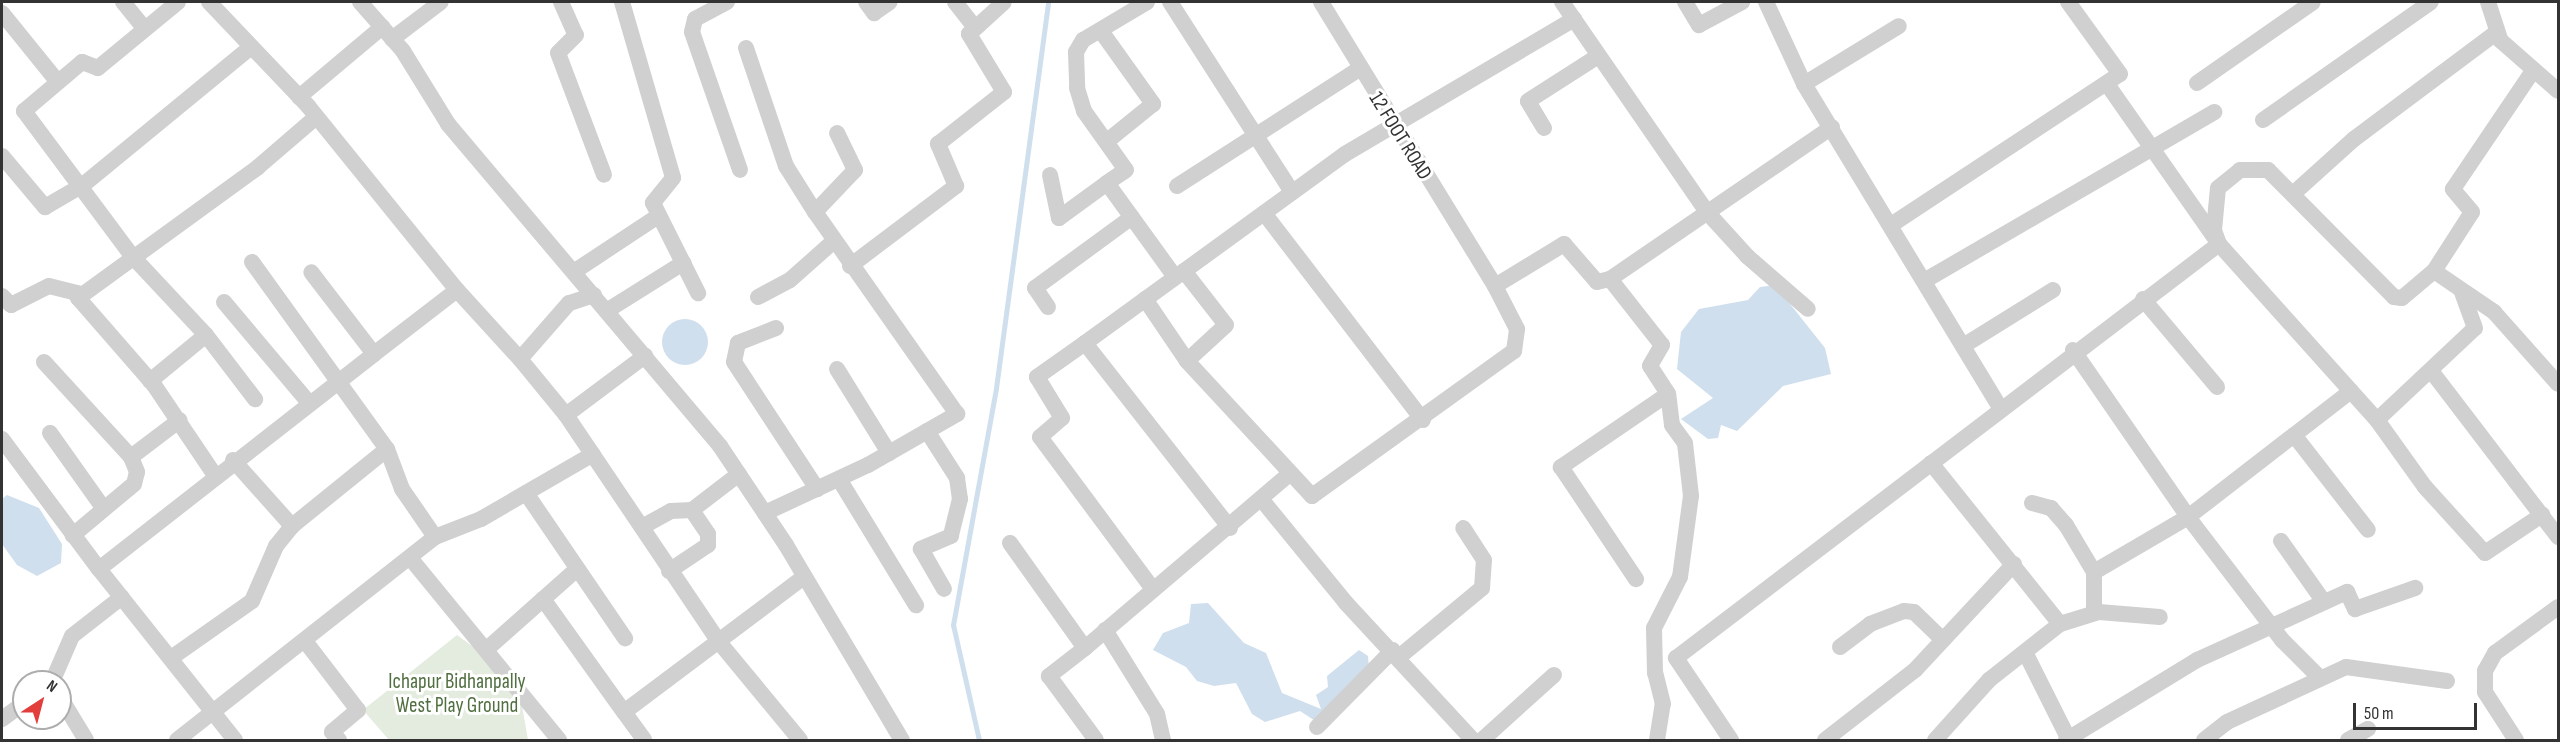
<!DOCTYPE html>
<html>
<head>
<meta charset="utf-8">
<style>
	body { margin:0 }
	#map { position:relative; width:2560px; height:742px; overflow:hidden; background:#fff; font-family:"Sofia Sans Condensed",sans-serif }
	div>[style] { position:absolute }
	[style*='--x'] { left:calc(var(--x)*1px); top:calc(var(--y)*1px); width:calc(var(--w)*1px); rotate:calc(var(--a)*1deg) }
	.green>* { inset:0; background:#e4ebdf }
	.water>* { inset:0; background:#cfdfed }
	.round { border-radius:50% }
	.stream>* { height:5px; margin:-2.5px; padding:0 2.5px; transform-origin:2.5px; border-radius:2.5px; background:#cfdfed }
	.minor>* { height:16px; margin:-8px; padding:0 8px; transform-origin:8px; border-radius:8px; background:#d0d0d0 }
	span { translate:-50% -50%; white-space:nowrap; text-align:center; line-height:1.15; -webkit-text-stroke:6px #fff; paint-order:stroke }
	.street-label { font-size:21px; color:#333 }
	.park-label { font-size:21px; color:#516f40 }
	.frame { position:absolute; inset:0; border:3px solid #333; pointer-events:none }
	.north { position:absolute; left:12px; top:670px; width:60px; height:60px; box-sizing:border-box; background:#fff; border:2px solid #adadad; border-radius:50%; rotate:36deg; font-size:16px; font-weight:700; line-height:24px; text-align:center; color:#333 }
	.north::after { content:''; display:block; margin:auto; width:21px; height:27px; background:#e23f3c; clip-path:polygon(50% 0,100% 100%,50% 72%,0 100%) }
	.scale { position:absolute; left:2353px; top:703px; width:124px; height:27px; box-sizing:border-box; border:3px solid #333; border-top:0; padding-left:8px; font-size:18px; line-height:21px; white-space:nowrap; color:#333; -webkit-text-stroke:4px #fff; paint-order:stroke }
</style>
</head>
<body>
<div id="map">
	<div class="green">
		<div style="clip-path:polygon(457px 635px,483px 654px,521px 700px,528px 740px,389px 740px,363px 710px)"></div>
	</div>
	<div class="water">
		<div style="clip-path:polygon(1775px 285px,1825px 348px,1831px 374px,1783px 386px,1737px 431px,1721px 425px,1718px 438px,1708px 439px,1681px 419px,1713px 398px,1677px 369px,1681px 332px,1699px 309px,1748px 300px,1760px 287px)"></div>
		<div class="round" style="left:662px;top:319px;width:46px;height:46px"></div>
		<div style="clip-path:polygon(7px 495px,39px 508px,62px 544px,61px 563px,37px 576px,17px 565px,2px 544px,2px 499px)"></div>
		<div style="clip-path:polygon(1208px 603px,1244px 643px,1266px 653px,1282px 693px,1321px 709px,1316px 695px,1328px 687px,1327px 676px,1359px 650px,1368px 656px,1370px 681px,1323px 726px,1300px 711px,1265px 722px,1252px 714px,1236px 683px,1214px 686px,1197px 681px,1186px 667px,1153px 650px,1163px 633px,1189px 623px,1191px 604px)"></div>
	</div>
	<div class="stream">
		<div style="--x:979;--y:740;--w:118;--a:-102.7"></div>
		<div style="--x:953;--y:625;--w:241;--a:-79.7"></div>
		<div style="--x:996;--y:388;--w:389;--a:-82.3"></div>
	</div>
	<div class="minor">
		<div style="--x:123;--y:2;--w:33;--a:51"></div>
		<div style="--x:178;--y:2;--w:104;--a:140.5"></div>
		<div style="--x:98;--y:68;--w:17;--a:-159"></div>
		<div style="--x:82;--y:62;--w:76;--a:139.8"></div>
		<div style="--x:24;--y:111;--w:182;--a:53.3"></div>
		<div style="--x:133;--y:257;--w:107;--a:46.9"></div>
		<div style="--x:209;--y:2;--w:144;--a:46.4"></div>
		<div style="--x:308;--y:106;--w:237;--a:51"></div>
		<div style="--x:457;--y:290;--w:105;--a:142.4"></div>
		<div style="--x:360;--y:2;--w:65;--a:48.7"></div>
		<div style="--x:403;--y:51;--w:86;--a:58.3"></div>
		<div style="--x:448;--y:124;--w:422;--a:49.8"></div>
		<div style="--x:720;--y:446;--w:119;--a:56.3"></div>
		<div style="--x:786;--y:545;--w:227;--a:59.3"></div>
		<div style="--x:561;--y:2;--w:36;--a:66"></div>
		<div style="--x:576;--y:35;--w:25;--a:135"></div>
		<div style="--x:558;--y:53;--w:130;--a:69.3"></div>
		<div style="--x:622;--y:2;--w:183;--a:73.8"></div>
		<div style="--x:673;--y:178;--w:32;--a:129"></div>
		<div style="--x:653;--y:203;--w:101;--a:63.4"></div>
		<div style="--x:727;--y:2;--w:36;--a:152"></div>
		<div style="--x:695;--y:19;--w:13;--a:103"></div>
		<div style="--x:692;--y:32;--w:146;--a:70.8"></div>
		<div style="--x:866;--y:2;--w:14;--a:54"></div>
		<div style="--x:874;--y:13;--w:19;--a:-35"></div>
		<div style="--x:955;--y:2;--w:29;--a:52"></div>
		<div style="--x:1147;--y:2;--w:74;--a:149.3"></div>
		<div style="--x:1083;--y:40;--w:14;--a:120"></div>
		<div style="--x:1076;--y:52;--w:36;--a:88"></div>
		<div style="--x:1077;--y:88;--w:24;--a:73"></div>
		<div style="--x:1084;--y:111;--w:72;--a:54.6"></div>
		<div style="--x:1126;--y:170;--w:23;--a:146"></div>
		<div style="--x:1107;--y:183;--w:116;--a:54.1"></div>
		<div style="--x:1170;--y:2;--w:226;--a:57.3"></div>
		<div style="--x:1562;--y:2;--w:254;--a:55.4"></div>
		<div style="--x:1706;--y:211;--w:62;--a:47.6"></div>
		<div style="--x:1748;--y:257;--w:79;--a:40.9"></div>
		<div style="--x:1685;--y:2;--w:27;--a:59"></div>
		<div style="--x:1699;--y:25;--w:49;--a:-28.1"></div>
		<div style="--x:1766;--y:2;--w:90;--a:65.1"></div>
		<div style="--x:1804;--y:84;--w:379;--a:58.8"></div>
		<div style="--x:2488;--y:2;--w:40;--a:72"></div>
		<div style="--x:2500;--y:40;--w:77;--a:41.3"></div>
		<div style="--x:2;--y:13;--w:87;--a:51"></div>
		<div style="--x:1101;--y:31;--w:90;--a:54.5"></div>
		<div style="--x:1153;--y:104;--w:60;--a:141"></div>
		<div style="--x:392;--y:39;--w:61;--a:-37.1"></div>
		<div style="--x:746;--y:48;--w:125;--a:71.3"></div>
		<div style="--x:786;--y:166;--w:54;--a:57.8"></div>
		<div style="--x:2197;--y:83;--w:141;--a:-34.9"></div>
		<div style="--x:1804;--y:84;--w:111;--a:-31.4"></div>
		<div style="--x:2107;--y:84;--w:195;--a:55"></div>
		<div style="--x:2219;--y:244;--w:237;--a:48.1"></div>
		<div style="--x:2377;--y:420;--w:82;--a:54.4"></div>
		<div style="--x:2425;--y:487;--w:89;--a:47.7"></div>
		<div style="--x:2485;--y:553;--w:69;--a:-33.7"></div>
		<div style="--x:299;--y:97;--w:109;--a:-40.1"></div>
		<div style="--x:2263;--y:120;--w:205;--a:-35.1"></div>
		<div style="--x:1544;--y:128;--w:31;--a:-121"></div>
		<div style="--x:1528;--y:101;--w:83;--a:-32.7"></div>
		<div style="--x:2;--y:156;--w:67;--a:49.9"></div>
		<div style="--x:45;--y:207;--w:44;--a:-30.1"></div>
		<div style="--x:83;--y:185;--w:217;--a:-39.4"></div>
		<div style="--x:1050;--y:175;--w:44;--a:78.2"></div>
		<div style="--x:1059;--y:218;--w:59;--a:-36.1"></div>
		<div style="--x:1177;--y:186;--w:215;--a:-32.7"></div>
		<div style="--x:2294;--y:193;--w:81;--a:-42"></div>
		<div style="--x:2354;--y:139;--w:179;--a:-36.8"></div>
		<div style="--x:1264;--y:213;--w:261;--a:52.5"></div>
		<div style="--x:1891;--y:225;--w:274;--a:-33.4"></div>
		<div style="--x:2120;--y:74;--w:89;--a:-125.8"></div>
		<div style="--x:252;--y:262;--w:231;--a:54.2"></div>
		<div style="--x:387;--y:449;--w:43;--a:69.4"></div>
		<div style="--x:402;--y:489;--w:58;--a:55.5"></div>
		<div style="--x:850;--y:266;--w:133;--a:-37"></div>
		<div style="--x:956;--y:186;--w:46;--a:-113.2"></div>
		<div style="--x:938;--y:144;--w:84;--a:-38.2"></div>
		<div style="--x:1004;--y:92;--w:68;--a:-121.1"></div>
		<div style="--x:969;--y:34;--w:47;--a:-42.4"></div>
		<div style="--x:575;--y:271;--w:100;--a:-33.5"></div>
		<div style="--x:1184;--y:271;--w:68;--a:52.1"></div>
		<div style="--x:1226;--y:325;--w:53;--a:137.3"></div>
		<div style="--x:2434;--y:271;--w:73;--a:34.3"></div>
		<div style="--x:2494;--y:312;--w:96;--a:48.4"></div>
		<div style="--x:1610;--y:279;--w:84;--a:51.8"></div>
		<div style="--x:1662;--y:345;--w:24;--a:120"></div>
		<div style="--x:1650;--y:366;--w:33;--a:57"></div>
		<div style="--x:1668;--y:394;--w:130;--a:145.7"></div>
		<div style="--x:1561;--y:467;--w:135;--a:56.2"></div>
		<div style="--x:1924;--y:281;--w:336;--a:-30.2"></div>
		<div style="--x:1495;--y:286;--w:81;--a:-31.3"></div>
		<div style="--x:1564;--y:244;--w:50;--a:49"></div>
		<div style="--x:1597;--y:282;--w:13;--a:-13"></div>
		<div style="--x:1610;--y:279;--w:269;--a:-34.4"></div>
		<div style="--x:457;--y:290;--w:93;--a:47.6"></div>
		<div style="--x:594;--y:295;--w:26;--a:162"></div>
		<div style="--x:569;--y:303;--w:74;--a:131.2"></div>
		<div style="--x:520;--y:359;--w:72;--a:50.6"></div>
		<div style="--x:566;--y:415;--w:274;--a:56"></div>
		<div style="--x:719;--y:642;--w:127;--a:50.4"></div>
		<div style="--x:2;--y:296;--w:13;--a:45"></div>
		<div style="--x:11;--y:305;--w:42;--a:-26.6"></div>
		<div style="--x:49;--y:286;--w:34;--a:14"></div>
		<div style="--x:758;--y:297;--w:36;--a:-28"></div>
		<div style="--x:790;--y:280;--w:59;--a:-41.6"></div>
		<div style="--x:1145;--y:299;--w:75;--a:55.9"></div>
		<div style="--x:1187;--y:361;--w:184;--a:47.2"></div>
		<div style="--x:1312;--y:496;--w:249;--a:-35.7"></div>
		<div style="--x:1514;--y:351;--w:22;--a:-82"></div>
		<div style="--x:1517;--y:329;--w:48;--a:-117.1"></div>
		<div style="--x:1495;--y:286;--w:333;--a:-121.5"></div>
		<div style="--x:2143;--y:299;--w:115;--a:49.9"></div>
		<div style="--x:224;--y:302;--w:132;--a:49.9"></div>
		<div style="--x:1048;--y:307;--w:23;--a:-124"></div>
		<div style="--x:1035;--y:288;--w:120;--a:-36.2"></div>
		<div style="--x:608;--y:310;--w:89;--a:-32.1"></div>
		<div style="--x:776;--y:328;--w:41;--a:158.5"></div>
		<div style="--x:738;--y:343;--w:19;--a:102"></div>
		<div style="--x:734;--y:362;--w:152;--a:56.8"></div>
		<div style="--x:1085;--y:343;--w:59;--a:144.7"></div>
		<div style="--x:1037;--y:377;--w:48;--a:58.6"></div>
		<div style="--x:1062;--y:418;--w:29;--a:139"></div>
		<div style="--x:1040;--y:437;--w:188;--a:53.4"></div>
		<div style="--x:1963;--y:346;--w:106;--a:-31.9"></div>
		<div style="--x:2073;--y:350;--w:203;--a:55.4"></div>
		<div style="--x:2188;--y:517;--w:155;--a:52.6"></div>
		<div style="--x:2282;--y:640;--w:52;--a:45"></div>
		<div style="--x:44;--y:362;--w:129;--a:47.5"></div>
		<div style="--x:131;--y:457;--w:16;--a:68"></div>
		<div style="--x:137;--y:472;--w:12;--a:104"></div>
		<div style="--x:134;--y:484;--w:80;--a:140.1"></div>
		<div style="--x:837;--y:369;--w:99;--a:58.2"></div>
		<div style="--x:2432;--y:372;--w:208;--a:52.6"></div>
		<div style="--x:150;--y:381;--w:72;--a:-39.4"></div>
		<div style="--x:206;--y:335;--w:81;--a:52.6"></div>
		<div style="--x:566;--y:415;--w:99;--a:-36.8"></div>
		<div style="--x:2377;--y:420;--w:134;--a:-43.2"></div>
		<div style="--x:2475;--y:328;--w:37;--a:-110"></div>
		<div style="--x:927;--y:431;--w:56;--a:57.4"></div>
		<div style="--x:957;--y:478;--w:21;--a:82"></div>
		<div style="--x:960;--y:499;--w:38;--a:104"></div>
		<div style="--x:951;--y:536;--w:33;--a:157"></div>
		<div style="--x:921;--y:549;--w:46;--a:60.1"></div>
		<div style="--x:50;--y:433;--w:93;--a:54.6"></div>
		<div style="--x:2294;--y:435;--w:120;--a:52.1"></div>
		<div style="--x:2;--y:439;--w:162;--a:53.3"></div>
		<div style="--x:131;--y:457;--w:61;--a:-37.1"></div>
		<div style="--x:233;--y:460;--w:89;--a:48.2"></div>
		<div style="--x:1931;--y:463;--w:206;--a:51.3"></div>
		<div style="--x:214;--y:474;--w:107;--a:-124"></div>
		<div style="--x:154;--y:385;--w:116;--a:-131.1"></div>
		<div style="--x:78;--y:298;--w:223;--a:-36"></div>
		<div style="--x:258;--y:167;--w:75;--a:-40.7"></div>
		<div style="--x:839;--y:479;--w:148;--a:58.6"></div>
		<div style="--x:526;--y:493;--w:176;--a:55.7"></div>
		<div style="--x:1262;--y:500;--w:133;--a:50.8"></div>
		<div style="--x:1346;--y:603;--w:187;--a:47.2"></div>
		<div style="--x:2032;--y:503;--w:20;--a:15"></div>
		<div style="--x:2051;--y:508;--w:23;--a:49"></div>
		<div style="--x:2066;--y:525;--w:55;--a:59.2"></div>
		<div style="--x:2094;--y:572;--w:40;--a:90"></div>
		<div style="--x:765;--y:513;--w:114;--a:-25"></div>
		<div style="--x:868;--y:465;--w:103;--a:-29.8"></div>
		<div style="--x:957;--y:414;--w:247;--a:-125.1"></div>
		<div style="--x:815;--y:212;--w:58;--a:-46.4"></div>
		<div style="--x:855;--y:170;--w:41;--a:-115.9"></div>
		<div style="--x:642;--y:527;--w:33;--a:-29"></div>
		<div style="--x:671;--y:511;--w:21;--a:-3"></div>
		<div style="--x:692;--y:510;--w:59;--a:-37.5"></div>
		<div style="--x:1230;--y:528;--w:235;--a:-128.1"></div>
		<div style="--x:1085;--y:343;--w:321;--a:-36"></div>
		<div style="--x:1345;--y:154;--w:266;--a:-30.5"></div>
		<div style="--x:2281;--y:541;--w:75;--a:54.8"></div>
		<div style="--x:1010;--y:543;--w:129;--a:54.5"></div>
		<div style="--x:1085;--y:648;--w:46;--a:142.1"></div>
		<div style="--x:1049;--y:676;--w:79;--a:53.7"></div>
		<div style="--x:411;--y:559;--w:234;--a:50.7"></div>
		<div style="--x:669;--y:571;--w:47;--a:-33.7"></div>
		<div style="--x:708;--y:545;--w:11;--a:-90"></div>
		<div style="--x:708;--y:534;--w:29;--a:-124"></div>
		<div style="--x:2094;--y:572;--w:109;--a:-30.3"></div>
		<div style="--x:2188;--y:517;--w:206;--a:-37.7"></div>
		<div style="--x:543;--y:599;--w:139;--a:54.4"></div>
		<div style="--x:624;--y:712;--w:225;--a:-36.9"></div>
		<div style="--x:1105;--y:630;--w:99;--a:58.2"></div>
		<div style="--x:1157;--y:714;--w:27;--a:77"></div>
		<div style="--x:305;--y:641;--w:87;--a:52.5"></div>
		<div style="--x:358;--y:710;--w:34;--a:140"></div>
		<div style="--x:332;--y:732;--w:11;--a:49"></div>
		<div style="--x:1840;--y:647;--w:38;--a:-37"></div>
		<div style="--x:1870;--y:624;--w:36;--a:-21"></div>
		<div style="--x:1904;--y:611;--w:10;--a:6"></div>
		<div style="--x:1914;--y:612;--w:37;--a:44"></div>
		<div style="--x:488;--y:648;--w:119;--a:-41.6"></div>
		<div style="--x:1085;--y:648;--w:267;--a:-40.4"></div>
		<div style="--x:2025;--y:652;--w:98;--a:63.4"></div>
		<div style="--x:1399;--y:657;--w:108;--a:-39.7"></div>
		<div style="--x:1482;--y:588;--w:28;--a:-86"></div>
		<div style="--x:1484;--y:560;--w:38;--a:-123"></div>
		<div style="--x:171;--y:658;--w:99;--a:-35.1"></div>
		<div style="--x:252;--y:601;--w:60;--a:-66.4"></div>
		<div style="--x:276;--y:546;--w:26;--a:-51"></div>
		<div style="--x:292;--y:526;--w:122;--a:-39"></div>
		<div style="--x:52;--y:682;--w:50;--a:-66.5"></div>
		<div style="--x:72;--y:636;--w:63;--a:-38"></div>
		<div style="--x:60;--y:697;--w:50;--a:58.8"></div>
		<div style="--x:624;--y:712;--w:34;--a:54"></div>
		<div style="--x:2;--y:719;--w:27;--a:-36"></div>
		<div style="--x:1317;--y:727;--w:108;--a:-45.4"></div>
		<div style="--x:177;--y:740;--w:328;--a:-38.2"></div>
		<div style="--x:435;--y:537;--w:49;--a:-21.4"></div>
		<div style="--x:481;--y:519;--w:129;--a:-30.1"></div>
		<div style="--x:235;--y:740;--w:218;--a:-128.5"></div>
		<div style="--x:99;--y:569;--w:349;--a:-38"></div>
		<div style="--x:374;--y:354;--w:103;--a:-127.5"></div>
		<div style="--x:1482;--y:740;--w:97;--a:-42.1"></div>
		<div style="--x:1657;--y:740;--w:36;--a:-81"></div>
		<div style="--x:1663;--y:704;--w:32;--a:-104"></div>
		<div style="--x:1655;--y:673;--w:45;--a:-91.3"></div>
		<div style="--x:1654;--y:628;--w:57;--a:-63"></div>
		<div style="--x:1680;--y:577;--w:82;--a:-82.3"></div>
		<div style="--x:1691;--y:496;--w:53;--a:-96.5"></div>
		<div style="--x:1685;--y:443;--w:22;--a:-126"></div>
		<div style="--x:1672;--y:425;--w:31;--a:-97"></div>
		<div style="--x:1731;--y:740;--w:99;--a:-123.9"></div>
		<div style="--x:1676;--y:658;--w:683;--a:-37.32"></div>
		<div style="--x:2219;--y:244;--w:15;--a:-110"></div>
		<div style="--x:2214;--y:230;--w:42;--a:-84.6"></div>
		<div style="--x:2218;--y:188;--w:28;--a:-39"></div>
		<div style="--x:2240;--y:170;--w:28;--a:0"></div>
		<div style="--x:2268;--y:170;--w:179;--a:45.2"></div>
		<div style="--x:2394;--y:297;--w:8;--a:7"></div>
		<div style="--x:2402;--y:298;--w:42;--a:-40.2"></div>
		<div style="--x:2434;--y:271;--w:70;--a:-57.2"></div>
		<div style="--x:2472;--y:212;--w:30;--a:-130"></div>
		<div style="--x:2453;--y:189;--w:143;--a:-55.9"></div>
		<div style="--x:1825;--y:740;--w:114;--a:-37.9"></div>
		<div style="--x:1915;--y:670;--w:145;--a:-47"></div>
		<div style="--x:1935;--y:740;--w:81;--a:-48"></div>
		<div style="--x:1989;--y:680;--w:90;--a:-38.3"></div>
		<div style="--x:2060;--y:624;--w:41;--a:-17.1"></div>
		<div style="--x:2099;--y:612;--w:61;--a:4.7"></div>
		<div style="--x:2066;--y:740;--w:153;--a:-31.4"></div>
		<div style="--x:2197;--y:660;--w:165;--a:-24.4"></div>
		<div style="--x:2347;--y:592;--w:19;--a:65"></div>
		<div style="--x:2355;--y:609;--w:64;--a:-19.3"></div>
		<div style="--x:2204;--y:740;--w:29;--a:-38"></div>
		<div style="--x:2227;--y:722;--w:131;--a:-24.8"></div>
		<div style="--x:2346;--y:667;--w:102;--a:7.9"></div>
		<div style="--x:2348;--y:740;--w:23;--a:-29"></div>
		<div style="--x:2516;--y:740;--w:57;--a:-122.9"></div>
		<div style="--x:2485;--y:692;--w:21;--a:-90"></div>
		<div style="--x:2485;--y:671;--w:21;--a:-61"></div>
		<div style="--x:2495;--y:653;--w:78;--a:-36.1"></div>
	</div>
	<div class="street-label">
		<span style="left:1400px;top:136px;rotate:58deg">12 FOOT ROAD</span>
	</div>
	<div class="park-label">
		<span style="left:457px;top:694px">Ichapur Bidhanpally<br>West Play Ground</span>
	</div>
	<div class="frame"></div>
	<div class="north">N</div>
	<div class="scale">50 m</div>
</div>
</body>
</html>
